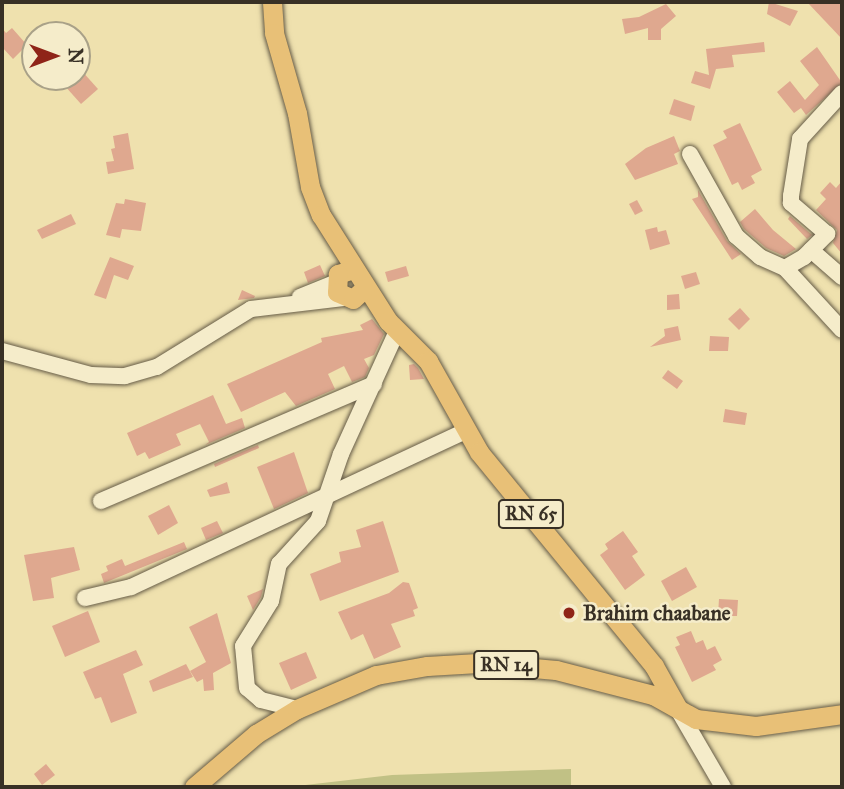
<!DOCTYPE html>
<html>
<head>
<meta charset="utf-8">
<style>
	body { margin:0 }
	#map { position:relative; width:844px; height:789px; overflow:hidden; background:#efe1ae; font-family:"IM FELL Great Primer",serif }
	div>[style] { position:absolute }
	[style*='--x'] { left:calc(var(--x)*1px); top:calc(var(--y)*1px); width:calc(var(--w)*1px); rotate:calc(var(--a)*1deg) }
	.green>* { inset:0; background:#c1c185 }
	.building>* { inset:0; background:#dfa88f }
	.roads { filter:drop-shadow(0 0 2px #665c47) drop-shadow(0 0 2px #665c47) }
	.minor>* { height:16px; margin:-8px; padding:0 8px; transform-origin:8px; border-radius:8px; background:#f5ecca }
	.major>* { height:19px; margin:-9.5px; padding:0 9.5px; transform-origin:9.5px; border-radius:9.5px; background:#e8c077 }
	.dots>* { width:19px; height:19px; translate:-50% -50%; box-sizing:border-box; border:4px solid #f5ecca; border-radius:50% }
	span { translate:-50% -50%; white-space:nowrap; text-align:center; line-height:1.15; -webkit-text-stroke:5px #f5ecca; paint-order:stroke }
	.shield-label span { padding:2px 5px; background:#f5ecca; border:2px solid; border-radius:5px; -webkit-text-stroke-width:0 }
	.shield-label { font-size:19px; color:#383025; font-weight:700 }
	.poi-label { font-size:21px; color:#383025; font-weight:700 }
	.left { translate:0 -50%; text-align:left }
	.frame { position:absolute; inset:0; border:4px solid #383025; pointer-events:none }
	.north { position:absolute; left:21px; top:21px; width:70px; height:70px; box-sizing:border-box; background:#f5ecca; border:2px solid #a9a188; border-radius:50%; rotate:90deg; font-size:19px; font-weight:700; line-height:28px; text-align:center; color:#383025 }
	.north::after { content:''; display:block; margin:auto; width:24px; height:32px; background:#8f2418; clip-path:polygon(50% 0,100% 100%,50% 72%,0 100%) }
</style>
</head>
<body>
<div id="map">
	<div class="green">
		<div style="clip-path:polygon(571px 769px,571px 787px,288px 787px,392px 775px)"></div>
	</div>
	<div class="building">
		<div style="clip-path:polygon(769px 2px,798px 11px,790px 26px,767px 14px)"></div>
		<div style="clip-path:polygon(807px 2px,842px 2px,842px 39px)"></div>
		<div style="clip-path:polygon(666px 4px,676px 16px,661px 29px,661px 40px,648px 40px,648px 28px,625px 34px,622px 19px,639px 17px)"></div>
		<div style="clip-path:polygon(2px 28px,6px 33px,12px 28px,27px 45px,13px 59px,2px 47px)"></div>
		<div style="clip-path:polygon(764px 42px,765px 52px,732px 55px,734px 67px,716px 69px,710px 89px,691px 83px,695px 71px,709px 75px,706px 49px)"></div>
		<div style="clip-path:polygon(817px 47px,842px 83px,806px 115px,801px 108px,794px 113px,777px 92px,790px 81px,805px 100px,819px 85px,800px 61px)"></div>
		<div style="clip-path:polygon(81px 70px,98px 89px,81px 104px,64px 85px)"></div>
		<div style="clip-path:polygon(674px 99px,695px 106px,691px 121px,669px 114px)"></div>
		<div style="clip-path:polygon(740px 123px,762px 170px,751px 176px,755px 183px,742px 190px,738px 182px,732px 185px,713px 145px,727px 138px,723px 131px)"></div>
		<div style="clip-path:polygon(128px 133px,134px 169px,108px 174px,106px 162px,114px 161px,111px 149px,115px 148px,113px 136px)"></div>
		<div style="clip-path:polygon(674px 136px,680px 151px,674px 154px,678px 164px,635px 180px,625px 164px,646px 148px)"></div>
		<div style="clip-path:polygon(842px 181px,842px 254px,833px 243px,837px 230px,816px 210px,826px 199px,820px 193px,830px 182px,836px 188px)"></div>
		<div style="clip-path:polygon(698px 190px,727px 241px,741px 254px,732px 260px,692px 199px,698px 197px)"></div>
		<div style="clip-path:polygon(125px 199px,146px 203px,141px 231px,122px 229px,120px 238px,106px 235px,116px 203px,124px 204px)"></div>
		<div style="clip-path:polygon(637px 200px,643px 211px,635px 215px,629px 204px)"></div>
		<div style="clip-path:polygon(755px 209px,773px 230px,796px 249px,784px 256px,766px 248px,744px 229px,740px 222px)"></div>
		<div style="clip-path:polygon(71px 214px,76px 224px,42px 239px,37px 230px)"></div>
		<div style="clip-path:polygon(790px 216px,812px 235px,807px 239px,788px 219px)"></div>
		<div style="clip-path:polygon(657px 227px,658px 232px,666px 230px,670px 244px,650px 250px,645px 230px)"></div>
		<div style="clip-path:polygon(110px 257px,134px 266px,128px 280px,114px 275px,106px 299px,94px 295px)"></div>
		<div style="clip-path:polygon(320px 265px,325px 276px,308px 283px,304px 272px)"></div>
		<div style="clip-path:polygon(406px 266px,409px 276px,388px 282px,385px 272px)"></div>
		<div style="clip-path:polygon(696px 272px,700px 284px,685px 289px,681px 276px)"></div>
		<div style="clip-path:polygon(242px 290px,255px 296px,254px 298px,238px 300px)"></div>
		<div style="clip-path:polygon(679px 294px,680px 309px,667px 310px,667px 295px)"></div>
		<div style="clip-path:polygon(740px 308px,750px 319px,739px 330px,728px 319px)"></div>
		<div style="clip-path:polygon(372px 319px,384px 334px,374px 355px,364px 359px,369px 368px,365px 377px,352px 382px,344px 366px,328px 374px,335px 389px,296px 406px,285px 392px,241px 412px,227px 384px,322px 342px,321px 338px,363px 330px,360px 325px)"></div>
		<div style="clip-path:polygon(678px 326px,681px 340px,650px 347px,665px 336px,664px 329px)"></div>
		<div style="clip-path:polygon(710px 336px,729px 337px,728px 351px,709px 351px)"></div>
		<div style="clip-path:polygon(414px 364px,418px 368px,424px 379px,410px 380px,409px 365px)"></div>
		<div style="clip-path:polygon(668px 370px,683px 381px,677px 389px,662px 378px)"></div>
		<div style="clip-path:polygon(213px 395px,226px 424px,242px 418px,245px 428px,205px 445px,209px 442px,200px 424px,176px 434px,181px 445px,149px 459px,145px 452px,137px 456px,127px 433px)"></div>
		<div style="clip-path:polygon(725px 409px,747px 413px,745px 425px,723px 422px)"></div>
		<div style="clip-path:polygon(258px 445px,259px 448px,215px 467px,214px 464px)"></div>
		<div style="clip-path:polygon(294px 452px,308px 493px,274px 509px,257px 467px)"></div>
		<div style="clip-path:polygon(227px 482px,230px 493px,210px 497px,207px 490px)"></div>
		<div style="clip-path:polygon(169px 505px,178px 523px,158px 535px,148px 516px)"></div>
		<div style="clip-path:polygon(217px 521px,223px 533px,206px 540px,201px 528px)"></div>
		<div style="clip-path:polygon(383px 521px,399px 572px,320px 601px,310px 574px,341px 562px,339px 552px,361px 547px,356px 530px)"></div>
		<div style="clip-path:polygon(623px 531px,638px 552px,632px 556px,645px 575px,625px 590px,600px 555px,608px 549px,605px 544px)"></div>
		<div style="clip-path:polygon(184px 542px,187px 549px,104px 583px,101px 574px,108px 571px,106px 566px,122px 559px,125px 566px)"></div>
		<div style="clip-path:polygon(74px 547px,80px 570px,51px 578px,54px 598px,33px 601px,24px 555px)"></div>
		<div style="clip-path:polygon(686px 567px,697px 587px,672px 601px,661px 581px)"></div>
		<div style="clip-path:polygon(403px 582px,409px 583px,418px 608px,413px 610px,415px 616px,391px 624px,401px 647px,374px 659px,363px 634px,351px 640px,338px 612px,389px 593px)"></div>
		<div style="clip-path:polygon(263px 589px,261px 597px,253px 610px,247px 596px)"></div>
		<div style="clip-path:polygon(719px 599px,738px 600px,737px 616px,718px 616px)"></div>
		<div style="clip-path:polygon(88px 611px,100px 642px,65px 657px,52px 626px)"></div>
		<div style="clip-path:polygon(217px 613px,231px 663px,213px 673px,214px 690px,204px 691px,203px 679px,197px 682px,190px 671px,206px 662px,189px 627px)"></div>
		<div style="clip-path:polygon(691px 631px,696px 643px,703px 640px,707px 650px,715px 646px,722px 660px,713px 665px,716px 670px,692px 682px,675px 647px,680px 645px,676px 637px)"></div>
		<div style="clip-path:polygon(136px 650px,143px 665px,123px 674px,137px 713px,111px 723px,101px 697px,95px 699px,83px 672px)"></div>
		<div style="clip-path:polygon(306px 652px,317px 678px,291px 690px,279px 663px)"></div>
		<div style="clip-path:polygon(186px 664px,193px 677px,153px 692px,149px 681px)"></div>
		<div style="clip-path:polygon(46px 764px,55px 775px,42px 785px,34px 774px)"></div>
	</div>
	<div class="roads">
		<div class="minor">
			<div style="--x:690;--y:154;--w:94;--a:60.7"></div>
			<div style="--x:736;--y:236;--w:32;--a:41"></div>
			<div style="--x:760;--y:257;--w:27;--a:24"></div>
			<div style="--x:785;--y:268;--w:22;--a:-30"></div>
			<div style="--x:804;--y:257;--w:33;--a:-45"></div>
			<div style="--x:827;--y:234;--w:48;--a:-139.3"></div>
			<div style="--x:791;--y:203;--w:7;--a:-90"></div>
			<div style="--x:791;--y:196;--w:58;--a:-81"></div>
			<div style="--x:800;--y:139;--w:62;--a:-47.6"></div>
			<div style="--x:811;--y:250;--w:41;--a:41.1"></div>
			<div style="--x:785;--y:268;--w:84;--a:47.4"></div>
			<div style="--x:300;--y:297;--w:38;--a:-22"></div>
			<div style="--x:2;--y:351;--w:92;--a:15.1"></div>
			<div style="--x:91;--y:375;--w:34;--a:2"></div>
			<div style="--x:125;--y:376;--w:33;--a:-16"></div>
			<div style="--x:157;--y:367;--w:110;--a:-31.7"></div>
			<div style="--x:251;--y:309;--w:93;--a:-6.8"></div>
			<div style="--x:101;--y:501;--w:297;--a:-23.2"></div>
			<div style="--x:85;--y:598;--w:47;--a:-13.4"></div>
			<div style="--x:131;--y:587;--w:370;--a:-25"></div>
			<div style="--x:677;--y:708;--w:91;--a:59.8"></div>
			<div style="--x:297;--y:709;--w:37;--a:-166"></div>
			<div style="--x:261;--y:700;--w:18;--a:-139"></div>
			<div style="--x:247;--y:688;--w:42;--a:-95.4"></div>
			<div style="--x:243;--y:646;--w:53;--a:-58.1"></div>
			<div style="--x:271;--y:601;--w:38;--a:-78"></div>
			<div style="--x:279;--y:564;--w:58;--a:-47.8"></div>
			<div style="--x:318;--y:521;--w:71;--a:-71.1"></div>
			<div style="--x:341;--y:454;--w:135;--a:-65.5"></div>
		</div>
		<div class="major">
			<div style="--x:272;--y:2;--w:31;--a:86"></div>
			<div style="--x:274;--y:33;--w:83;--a:74"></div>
			<div style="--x:297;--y:113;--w:75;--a:80"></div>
			<div style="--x:310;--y:187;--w:30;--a:69"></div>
			<div style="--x:321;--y:215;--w:125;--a:57.7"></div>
			<div style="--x:388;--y:321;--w:57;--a:45"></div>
			<div style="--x:428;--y:361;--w:104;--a:60.7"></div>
			<div style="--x:479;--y:452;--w:276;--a:50.7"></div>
			<div style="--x:654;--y:666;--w:47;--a:60.7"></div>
			<div style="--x:354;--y:269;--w:17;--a:163"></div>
			<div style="--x:338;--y:274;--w:18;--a:93"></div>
			<div style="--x:337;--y:292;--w:17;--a:24"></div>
			<div style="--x:353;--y:299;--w:16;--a:-43"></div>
			<div style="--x:194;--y:787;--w:82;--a:-40.5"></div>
			<div style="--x:256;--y:734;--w:48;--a:-31.4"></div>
			<div style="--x:297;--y:709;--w:86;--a:-23.3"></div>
			<div style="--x:376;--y:675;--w:52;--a:-10"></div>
			<div style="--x:427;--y:666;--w:51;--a:-3.4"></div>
			<div style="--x:478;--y:663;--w:78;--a:5.1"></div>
			<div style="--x:556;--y:670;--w:100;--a:14.5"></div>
			<div style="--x:653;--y:695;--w:49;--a:29.2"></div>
			<div style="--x:696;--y:719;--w:60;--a:6.7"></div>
			<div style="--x:756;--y:726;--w:87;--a:-7.9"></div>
		</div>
	</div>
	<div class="dots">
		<div style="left:569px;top:613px;background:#8f2418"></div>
	</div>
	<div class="shield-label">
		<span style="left:531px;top:514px">RN 65</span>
		<span style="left:506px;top:665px">RN 14</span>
	</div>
	<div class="poi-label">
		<span class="left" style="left:583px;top:613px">Brahim chaabane</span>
	</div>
	<div class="frame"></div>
	<div class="north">N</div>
</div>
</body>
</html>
